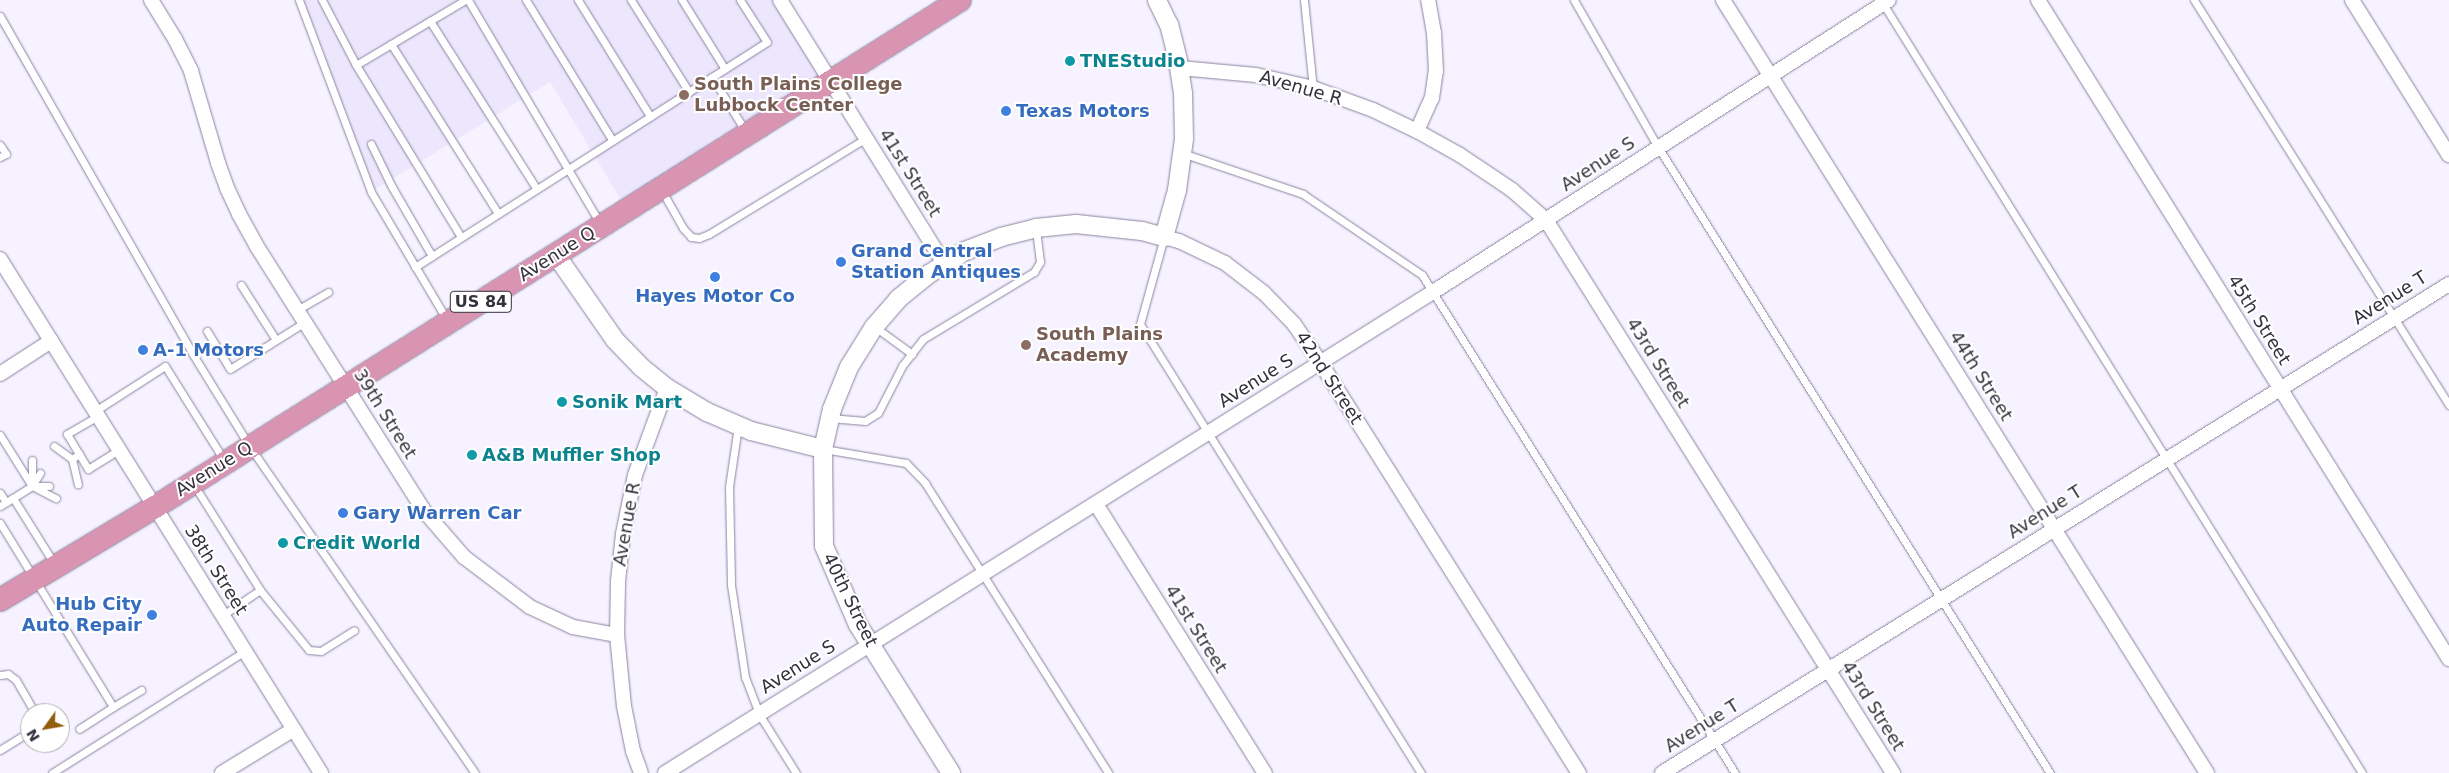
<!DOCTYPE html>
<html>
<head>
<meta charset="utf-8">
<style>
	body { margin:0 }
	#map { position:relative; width:2449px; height:773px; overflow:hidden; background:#f6f2ff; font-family:"DejaVu Sans",sans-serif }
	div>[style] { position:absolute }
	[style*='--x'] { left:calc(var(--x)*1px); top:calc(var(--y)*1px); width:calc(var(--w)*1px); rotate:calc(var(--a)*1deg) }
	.built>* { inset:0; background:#ede7fe }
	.roads { filter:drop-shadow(0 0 1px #8b839f) drop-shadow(0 0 1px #8b839f) }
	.service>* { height:7px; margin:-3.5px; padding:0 3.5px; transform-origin:3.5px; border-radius:3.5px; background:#fff }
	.minor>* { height:14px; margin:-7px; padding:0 7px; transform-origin:7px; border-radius:7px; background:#fff }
	.tertiary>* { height:18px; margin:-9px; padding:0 9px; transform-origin:9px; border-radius:9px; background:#fff }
	.trunk>* { height:22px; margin:-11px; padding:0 11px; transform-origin:11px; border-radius:11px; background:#d894b0 }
	.dots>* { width:14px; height:14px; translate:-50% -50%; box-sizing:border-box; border:2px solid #fff; border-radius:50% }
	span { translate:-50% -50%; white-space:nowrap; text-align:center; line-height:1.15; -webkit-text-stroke:4px #fff; paint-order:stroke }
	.shield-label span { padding:1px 4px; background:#fff; border:1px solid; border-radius:4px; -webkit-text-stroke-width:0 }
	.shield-label { font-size:16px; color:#34313d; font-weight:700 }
	.culture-label { font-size:18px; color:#0d838f; font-weight:700 }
	.left { translate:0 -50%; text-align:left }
	.education-label { font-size:18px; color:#785e54; font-weight:700 }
	.street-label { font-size:18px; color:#34313d }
	.shop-label { font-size:18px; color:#366cbe; font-weight:700 }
	.right { translate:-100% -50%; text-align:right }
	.north { position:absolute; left:20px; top:703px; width:50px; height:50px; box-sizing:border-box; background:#fff; border:1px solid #aeadb1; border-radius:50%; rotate:238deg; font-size:14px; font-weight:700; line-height:20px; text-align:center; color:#34313d }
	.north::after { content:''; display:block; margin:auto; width:18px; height:22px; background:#915d0e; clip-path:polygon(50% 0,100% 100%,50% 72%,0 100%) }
</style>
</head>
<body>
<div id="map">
	<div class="built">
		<div style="clip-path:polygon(299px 0,780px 0,831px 82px,627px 210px,550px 82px,371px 192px)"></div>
	</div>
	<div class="roads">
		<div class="service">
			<div style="--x:299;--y:0;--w:205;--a:69.4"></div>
			<div style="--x:371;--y:192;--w:149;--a:59.3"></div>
			<div style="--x:322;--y:0;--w:73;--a:62.4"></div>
			<div style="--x:468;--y:0;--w:259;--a:59.4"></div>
			<div style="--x:526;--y:0;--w:164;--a:58.4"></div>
			<div style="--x:578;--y:0;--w:137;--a:58.2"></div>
			<div style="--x:631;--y:0;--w:109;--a:57.8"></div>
			<div style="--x:682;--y:0;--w:81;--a:58.1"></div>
			<div style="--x:1304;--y:0;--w:88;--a:84.2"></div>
			<div style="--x:1574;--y:0;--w:169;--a:60.3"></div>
			<div style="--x:1658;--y:147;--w:739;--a:57.95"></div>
			<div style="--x:2194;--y:0;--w:479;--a:57.8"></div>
			<div style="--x:1882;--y:2;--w:908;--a:58.09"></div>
			<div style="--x:0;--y:16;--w:388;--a:60.3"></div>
			<div style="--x:192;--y:353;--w:110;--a:58.3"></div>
			<div style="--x:250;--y:447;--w:396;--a:55.4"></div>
			<div style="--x:430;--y:21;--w:198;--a:57.6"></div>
			<div style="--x:391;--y:44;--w:200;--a:57.7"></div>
			<div style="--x:712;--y:77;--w:65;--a:-32.5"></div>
			<div style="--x:767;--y:42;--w:50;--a:-122.7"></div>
			<div style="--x:371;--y:144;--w:48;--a:64"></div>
			<div style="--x:392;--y:187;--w:80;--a:59.9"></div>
			<div style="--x:0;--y:145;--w:11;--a:56"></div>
			<div style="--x:6;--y:154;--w:7;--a:153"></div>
			<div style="--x:1182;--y:153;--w:128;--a:18.7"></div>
			<div style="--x:1303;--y:194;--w:144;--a:34.2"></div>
			<div style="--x:1422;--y:275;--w:588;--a:57.85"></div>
			<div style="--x:662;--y:191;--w:43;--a:60.4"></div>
			<div style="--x:683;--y:228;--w:12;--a:48"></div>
			<div style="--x:691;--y:237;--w:8;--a:7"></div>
			<div style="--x:699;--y:238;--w:11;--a:-22"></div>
			<div style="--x:709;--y:234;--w:184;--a:-31.4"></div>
			<div style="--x:461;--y:237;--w:202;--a:-121.4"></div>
			<div style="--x:356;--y:65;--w:127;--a:-30.8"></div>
			<div style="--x:1164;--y:237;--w:90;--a:105.4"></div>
			<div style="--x:1140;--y:324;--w:530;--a:57.96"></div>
			<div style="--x:415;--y:267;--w:353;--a:-32.6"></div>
			<div style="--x:712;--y:77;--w:65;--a:58.3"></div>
			<div style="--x:241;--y:285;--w:65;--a:57.5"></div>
			<div style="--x:297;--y:310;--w:36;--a:-30"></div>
			<div style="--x:875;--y:327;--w:46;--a:36.1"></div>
			<div style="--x:207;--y:331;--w:44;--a:58.8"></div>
			<div style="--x:230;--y:369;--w:89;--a:-32.1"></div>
			<div style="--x:95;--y:411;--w:83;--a:-32.7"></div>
			<div style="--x:165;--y:366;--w:111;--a:57.9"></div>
			<div style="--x:98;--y:416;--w:36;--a:150"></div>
			<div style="--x:67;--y:434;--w:41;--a:59"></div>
			<div style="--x:88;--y:469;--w:36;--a:-32"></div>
			<div style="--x:830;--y:418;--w:35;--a:5"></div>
			<div style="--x:865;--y:421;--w:15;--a:-32"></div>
			<div style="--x:878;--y:413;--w:53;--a:-62.9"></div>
			<div style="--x:902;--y:366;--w:34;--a:-52"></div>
			<div style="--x:923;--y:339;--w:130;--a:-31.1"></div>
			<div style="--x:1034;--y:272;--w:12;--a:-59"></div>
			<div style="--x:1040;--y:262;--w:33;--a:-97"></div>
			<div style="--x:738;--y:426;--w:62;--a:98.4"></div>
			<div style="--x:729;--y:487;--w:98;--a:88.8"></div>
			<div style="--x:731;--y:585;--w:93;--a:81.3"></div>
			<div style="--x:745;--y:677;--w:40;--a:69"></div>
			<div style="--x:759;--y:714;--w:70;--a:57.9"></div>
			<div style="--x:0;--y:435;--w:60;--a:57.9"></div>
			<div style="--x:32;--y:486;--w:27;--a:27"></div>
			<div style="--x:54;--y:446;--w:22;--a:36"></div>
			<div style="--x:72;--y:459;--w:9;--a:-36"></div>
			<div style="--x:824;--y:449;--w:83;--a:9.7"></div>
			<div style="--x:906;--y:463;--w:28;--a:46"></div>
			<div style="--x:925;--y:483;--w:343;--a:57.7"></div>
			<div style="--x:72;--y:459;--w:26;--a:77"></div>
			<div style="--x:40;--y:473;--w:15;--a:122"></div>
			<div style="--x:32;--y:486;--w:22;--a:148"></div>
			<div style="--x:13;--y:498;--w:79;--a:57.9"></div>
			<div style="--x:32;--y:484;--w:24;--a:-90"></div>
			<div style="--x:194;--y:485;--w:124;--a:57.8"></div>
			<div style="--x:260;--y:590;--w:45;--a:146"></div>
			<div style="--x:35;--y:486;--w:14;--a:0"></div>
			<div style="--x:0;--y:493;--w:11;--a:56"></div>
			<div style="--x:0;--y:506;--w:15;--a:-32"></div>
			<div style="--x:0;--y:523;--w:216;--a:58.4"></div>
			<div style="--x:113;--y:707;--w:40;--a:147.1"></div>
			<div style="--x:260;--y:590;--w:77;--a:50.8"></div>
			<div style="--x:309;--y:650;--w:12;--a:5"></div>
			<div style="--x:321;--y:651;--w:39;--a:-32"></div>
			<div style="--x:0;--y:675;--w:8;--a:-7"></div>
			<div style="--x:8;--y:674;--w:10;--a:37"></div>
			<div style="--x:16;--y:680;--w:38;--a:60"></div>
			<div style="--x:113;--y:707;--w:33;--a:-31"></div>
			<div style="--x:0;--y:750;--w:36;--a:-32"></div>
			<div style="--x:52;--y:773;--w:228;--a:-32.3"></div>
		</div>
		<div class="minor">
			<div style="--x:151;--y:0;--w:46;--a:58.4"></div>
			<div style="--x:175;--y:39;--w:36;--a:63"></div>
			<div style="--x:191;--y:71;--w:96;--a:73.6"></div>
			<div style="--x:218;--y:163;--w:27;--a:70"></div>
			<div style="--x:227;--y:188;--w:29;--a:65"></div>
			<div style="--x:239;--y:214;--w:35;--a:61"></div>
			<div style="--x:256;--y:245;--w:316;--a:57.7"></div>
			<div style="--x:425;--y:512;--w:60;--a:49.1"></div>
			<div style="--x:464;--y:557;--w:83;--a:37.1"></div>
			<div style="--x:530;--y:607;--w:47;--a:24.9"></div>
			<div style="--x:573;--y:627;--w:45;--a:10.3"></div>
			<div style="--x:617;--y:635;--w:71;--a:84.4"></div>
			<div style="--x:624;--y:706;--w:46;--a:78.7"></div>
			<div style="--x:633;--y:751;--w:23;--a:70"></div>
			<div style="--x:780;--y:0;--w:310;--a:58.1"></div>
			<div style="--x:1723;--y:0;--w:912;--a:57.95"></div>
			<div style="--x:2038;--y:0;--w:777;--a:58.05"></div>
			<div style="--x:2352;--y:0;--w:183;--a:58"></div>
			<div style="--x:1180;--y:68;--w:76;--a:5.3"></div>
			<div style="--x:1256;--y:75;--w:58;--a:12.8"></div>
			<div style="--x:1313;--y:88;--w:64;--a:20.1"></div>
			<div style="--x:1373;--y:110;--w:49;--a:25.5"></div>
			<div style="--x:1417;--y:131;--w:49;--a:29.2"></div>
			<div style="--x:1460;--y:155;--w:63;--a:33.9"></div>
			<div style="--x:1512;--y:190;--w:45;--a:41.4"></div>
			<div style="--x:1546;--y:220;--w:653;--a:57.89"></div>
			<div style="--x:1417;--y:131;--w:36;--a:-66"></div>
			<div style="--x:1432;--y:98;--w:27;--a:-82"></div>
			<div style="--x:1436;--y:71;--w:38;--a:-93"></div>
			<div style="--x:1434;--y:33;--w:34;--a:-100"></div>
			<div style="--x:1164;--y:237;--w:16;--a:15"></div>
			<div style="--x:1179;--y:241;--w:51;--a:25.6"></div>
			<div style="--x:1225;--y:263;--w:49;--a:37.6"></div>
			<div style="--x:1264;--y:293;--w:43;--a:45.9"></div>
			<div style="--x:1294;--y:324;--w:46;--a:55.6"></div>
			<div style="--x:1320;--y:362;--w:486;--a:57.8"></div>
			<div style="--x:0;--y:259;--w:606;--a:58.01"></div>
			<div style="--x:0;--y:374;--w:61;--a:-32.9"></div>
			<div style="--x:1096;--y:504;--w:318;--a:57.9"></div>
			<div style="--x:617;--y:635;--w:54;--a:-88.9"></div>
			<div style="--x:618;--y:581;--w:47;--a:-83.9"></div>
			<div style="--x:623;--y:534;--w:60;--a:-78.5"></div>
			<div style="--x:635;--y:475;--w:93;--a:-69.8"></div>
			<div style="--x:222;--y:773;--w:84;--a:-31.4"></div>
			<div style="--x:665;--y:773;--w:906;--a:-32.06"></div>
			<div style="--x:1433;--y:292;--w:541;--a:-32.63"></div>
			<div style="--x:1662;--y:773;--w:927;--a:-31.85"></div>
		</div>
		<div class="tertiary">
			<div style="--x:556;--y:255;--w:103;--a:55.2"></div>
			<div style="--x:615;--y:340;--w:37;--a:46"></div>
			<div style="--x:641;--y:367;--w:33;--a:39"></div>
			<div style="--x:667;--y:388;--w:47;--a:31"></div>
			<div style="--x:707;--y:412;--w:48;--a:23.4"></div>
			<div style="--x:751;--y:431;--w:74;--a:14"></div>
			<div style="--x:951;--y:773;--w:175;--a:-122.1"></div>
			<div style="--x:858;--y:625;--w:86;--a:-113.3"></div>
			<div style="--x:824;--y:546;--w:97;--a:-90.6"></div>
			<div style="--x:823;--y:449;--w:41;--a:-77.3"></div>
			<div style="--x:832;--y:409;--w:45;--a:-68"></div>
			<div style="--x:849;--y:367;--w:47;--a:-58"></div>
			<div style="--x:874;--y:327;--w:37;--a:-49"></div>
			<div style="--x:898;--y:299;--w:40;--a:-39"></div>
			<div style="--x:929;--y:274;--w:43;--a:-32.6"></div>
			<div style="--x:965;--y:251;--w:39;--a:-21"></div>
			<div style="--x:1001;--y:237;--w:36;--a:-14"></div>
			<div style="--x:1036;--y:228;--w:40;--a:-5.7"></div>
			<div style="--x:1076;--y:224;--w:66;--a:6.1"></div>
			<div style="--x:1142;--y:231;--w:23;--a:15"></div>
			<div style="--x:1164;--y:237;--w:49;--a:-74.5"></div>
			<div style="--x:1177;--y:190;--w:51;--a:-82.2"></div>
			<div style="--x:1184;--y:139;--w:46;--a:-91.2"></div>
			<div style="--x:1183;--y:93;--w:33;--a:-99"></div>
			<div style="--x:1178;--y:60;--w:36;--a:-104"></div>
			<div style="--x:1169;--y:25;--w:28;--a:-116"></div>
		</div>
		<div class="trunk">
			<div style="--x:0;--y:600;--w:181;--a:-31"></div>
			<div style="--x:155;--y:507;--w:951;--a:-32.2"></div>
		</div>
	</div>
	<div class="dots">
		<div style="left:1070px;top:61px;background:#0f9aa8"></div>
		<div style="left:684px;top:95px;background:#8d6e63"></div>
		<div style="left:1006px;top:111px;background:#3f7fe0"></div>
		<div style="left:841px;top:262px;background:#3f7fe0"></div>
		<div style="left:715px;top:277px;background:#3f7fe0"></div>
		<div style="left:1026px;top:345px;background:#8d6e63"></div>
		<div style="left:143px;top:350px;background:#3f7fe0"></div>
		<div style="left:562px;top:402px;background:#0f9aa8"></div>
		<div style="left:472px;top:455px;background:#0f9aa8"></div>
		<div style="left:343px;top:513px;background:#3f7fe0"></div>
		<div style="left:283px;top:543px;background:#0f9aa8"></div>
		<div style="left:152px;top:615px;background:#3f7fe0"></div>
	</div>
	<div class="shield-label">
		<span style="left:481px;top:302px">US 84</span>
	</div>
	<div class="culture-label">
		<span class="left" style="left:1080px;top:61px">TNEStudio</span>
		<span class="left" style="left:572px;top:402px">Sonik Mart</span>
		<span class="left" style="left:482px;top:455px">A&amp;B Muffler Shop</span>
		<span class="left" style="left:293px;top:543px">Credit World</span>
	</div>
	<div class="education-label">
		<span class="left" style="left:694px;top:95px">South Plains College<br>Lubbock Center</span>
		<span class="left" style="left:1036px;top:345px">South Plains<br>Academy</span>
	</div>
	<div class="street-label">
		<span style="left:1301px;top:88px;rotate:16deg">Avenue R</span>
		<span style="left:1598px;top:164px;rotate:-33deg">Avenue S</span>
		<span style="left:910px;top:173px;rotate:58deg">41st Street</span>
		<span style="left:557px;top:254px;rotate:-32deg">Avenue Q</span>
		<span style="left:2390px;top:298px;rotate:-32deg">Avenue T</span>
		<span style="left:2259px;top:320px;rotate:58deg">45th Street</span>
		<span style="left:1658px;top:363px;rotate:58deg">43rd Street</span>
		<span style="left:1981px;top:376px;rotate:58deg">44th Street</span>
		<span style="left:1329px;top:378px;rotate:57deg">42nd Street</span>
		<span style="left:1256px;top:381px;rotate:-32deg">Avenue S</span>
		<span style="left:385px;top:414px;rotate:58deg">39th Street</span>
		<span style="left:214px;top:469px;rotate:-32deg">Avenue Q</span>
		<span style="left:2045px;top:512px;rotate:-32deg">Avenue T</span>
		<span style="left:627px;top:524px;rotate:-80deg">Avenue R</span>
		<span style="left:216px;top:570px;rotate:58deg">38th Street</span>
		<span style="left:850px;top:600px;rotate:64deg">40th Street</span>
		<span style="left:1196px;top:629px;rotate:58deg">41st Street</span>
		<span style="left:798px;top:667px;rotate:-32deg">Avenue S</span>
		<span style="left:1873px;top:706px;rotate:58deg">43rd Street</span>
		<span style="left:1702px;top:726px;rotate:-32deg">Avenue T</span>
	</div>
	<div class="shop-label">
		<span class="left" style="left:1016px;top:111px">Texas Motors</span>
		<span class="left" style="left:851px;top:262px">Grand Central<br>Station Antiques</span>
		<span style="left:715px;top:296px">Hayes Motor Co</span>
		<span class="left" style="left:153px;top:350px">A-1 Motors</span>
		<span class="left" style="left:353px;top:513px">Gary Warren Car</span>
		<span class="right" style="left:142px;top:615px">Hub City<br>Auto Repair</span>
	</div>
	<div class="north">N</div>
</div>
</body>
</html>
